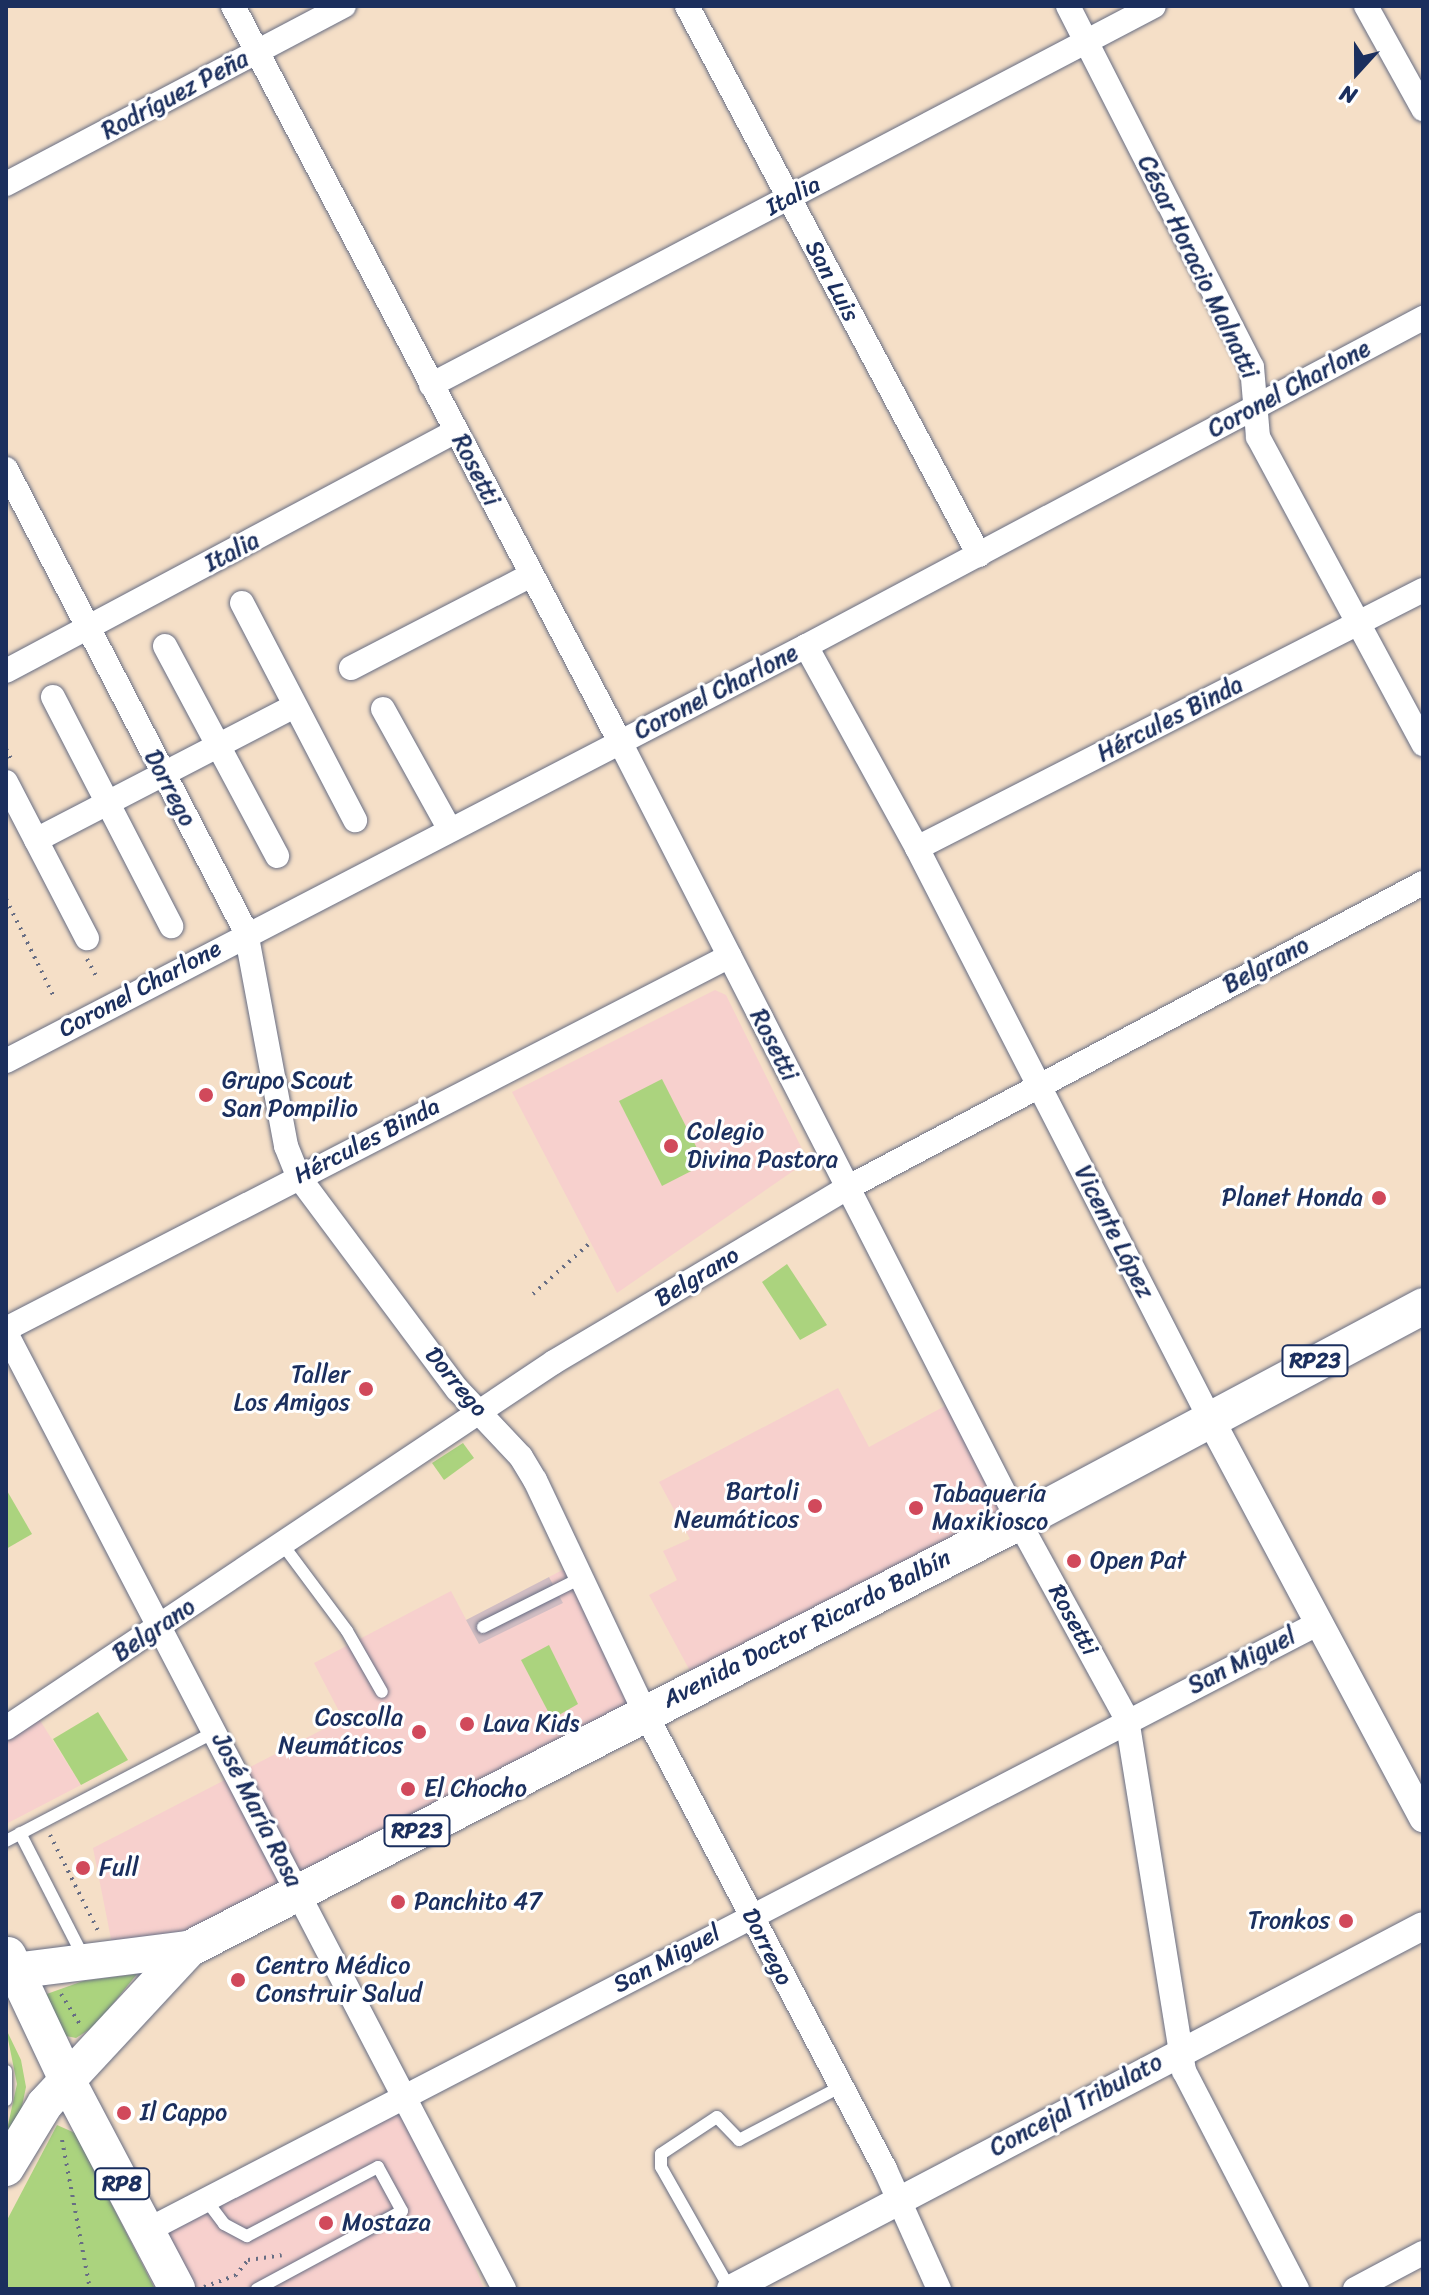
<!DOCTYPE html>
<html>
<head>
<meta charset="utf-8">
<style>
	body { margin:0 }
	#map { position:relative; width:1429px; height:2295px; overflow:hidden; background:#f5dfc7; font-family:Sriracha,sans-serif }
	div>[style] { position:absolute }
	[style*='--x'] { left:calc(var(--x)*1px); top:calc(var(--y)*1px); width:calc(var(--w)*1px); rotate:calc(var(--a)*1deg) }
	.built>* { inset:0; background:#f7d0cd }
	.industrial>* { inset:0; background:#d2bec3 }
	.green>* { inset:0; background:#abd37e }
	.path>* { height:4px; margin-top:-2px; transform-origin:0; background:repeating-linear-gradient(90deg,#676d83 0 2px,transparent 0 8px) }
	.roads { filter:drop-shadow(0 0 2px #676d83) drop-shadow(0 0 2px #676d83) }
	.service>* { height:12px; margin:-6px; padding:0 6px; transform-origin:6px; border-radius:6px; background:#fff }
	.minor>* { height:24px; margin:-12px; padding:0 12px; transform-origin:12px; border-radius:12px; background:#fff }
	.tertiary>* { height:28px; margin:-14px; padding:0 14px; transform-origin:14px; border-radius:14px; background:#fff }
	.primary>* { height:36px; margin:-18px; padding:0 18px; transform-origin:18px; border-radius:18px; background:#fff }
	.dots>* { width:22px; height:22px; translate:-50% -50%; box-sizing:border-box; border:4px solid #fff; border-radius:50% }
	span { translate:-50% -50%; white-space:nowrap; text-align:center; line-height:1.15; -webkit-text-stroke:6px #fff; paint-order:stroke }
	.shield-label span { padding:2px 6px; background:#fff; border:2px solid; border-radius:6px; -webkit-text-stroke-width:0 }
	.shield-label { font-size:22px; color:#1b2f5e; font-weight:700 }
	.street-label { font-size:24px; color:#1b2f5e }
	.poi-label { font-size:24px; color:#1b2f5e }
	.left { translate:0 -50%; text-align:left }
	.right { translate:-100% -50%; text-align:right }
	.frame { position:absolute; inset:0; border:8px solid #1b2f5e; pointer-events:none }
	.north { position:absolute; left:1317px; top:32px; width:80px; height:80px; -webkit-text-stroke:6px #fff; paint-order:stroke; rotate:201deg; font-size:22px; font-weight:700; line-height:32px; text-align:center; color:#1b2f5e }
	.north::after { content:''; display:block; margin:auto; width:28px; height:36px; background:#1b2f5e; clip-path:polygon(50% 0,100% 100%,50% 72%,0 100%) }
</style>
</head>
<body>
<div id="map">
	<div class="built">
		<div style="clip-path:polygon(715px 990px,726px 995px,804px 1153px,799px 1167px,617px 1293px,512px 1092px)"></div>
		<div style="clip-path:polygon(838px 1388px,869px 1447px,956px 1400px,1019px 1522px,697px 1684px,649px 1595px,677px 1580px,663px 1551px,690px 1539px,659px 1482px)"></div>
		<div style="clip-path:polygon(574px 1564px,644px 1711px,300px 1892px,115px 1959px,93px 1848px,343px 1719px,314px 1663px,451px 1591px,479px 1644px,559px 1595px,549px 1577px)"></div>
		<div style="clip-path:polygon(34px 1711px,81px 1785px,6px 1824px,6px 1728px)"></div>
		<div style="clip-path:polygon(406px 2097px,484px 2289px,177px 2289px,146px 2231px)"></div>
	</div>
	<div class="industrial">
		<div style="clip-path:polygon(549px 1577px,563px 1603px,479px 1644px,466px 1620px)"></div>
	</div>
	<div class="green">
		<div style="clip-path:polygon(662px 1079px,705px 1164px,662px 1186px,619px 1101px)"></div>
		<div style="clip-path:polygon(787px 1264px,827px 1325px,800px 1340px,762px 1282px)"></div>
		<div style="clip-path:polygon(463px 1443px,474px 1458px,444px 1480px,432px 1463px)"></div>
		<div style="clip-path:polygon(6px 1489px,32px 1534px,6px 1549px)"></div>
		<div style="clip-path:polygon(549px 1645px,578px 1704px,552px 1719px,521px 1660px)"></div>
		<div style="clip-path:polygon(98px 1712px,128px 1760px,81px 1785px,53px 1739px)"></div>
		<div style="clip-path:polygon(137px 1974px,95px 2026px,76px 2038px,66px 2036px,44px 1995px,83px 1981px)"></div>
		<div style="clip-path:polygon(6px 2029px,21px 2060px,26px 2087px,21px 2111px,6px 2134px,17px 2084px)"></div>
		<div style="clip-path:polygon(57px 2125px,75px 2133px,155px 2289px,6px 2289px,6px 2222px)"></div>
	</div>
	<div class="path">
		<div style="--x:6;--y:749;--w:13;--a:63"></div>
		<div style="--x:6;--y:899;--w:109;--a:63.9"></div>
		<div style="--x:87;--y:959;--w:21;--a:62"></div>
		<div style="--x:533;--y:1294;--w:76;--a:-41.8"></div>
		<div style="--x:50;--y:1835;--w:110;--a:63.4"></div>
		<div style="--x:61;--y:1994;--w:38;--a:58"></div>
		<div style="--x:62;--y:2140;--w:152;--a:79.4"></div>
		<div style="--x:204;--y:2287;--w:33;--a:-20"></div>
		<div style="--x:235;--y:2276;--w:21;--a:-51"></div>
		<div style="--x:248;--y:2260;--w:34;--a:-8"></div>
	</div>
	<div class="roads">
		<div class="service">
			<div style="--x:283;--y:1545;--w:107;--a:53.3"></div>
			<div style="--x:347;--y:1631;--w:70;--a:60.2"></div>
			<div style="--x:483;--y:1627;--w:110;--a:-26.6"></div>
			<div style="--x:20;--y:1833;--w:140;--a:62.9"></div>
			<div style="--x:6;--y:1841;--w:237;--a:-27.6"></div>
			<div style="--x:6;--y:2071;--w:29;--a:90"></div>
			<div style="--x:206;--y:2200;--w:30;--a:53"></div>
			<div style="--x:224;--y:2224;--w:26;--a:28"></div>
			<div style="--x:247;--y:2236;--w:148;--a:-27.8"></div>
			<div style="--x:378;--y:2167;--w:50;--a:61.4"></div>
			<div style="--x:402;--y:2211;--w:165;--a:151.7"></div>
			<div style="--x:730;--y:2289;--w:140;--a:-119.5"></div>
			<div style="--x:661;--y:2167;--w:13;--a:-90"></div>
			<div style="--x:661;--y:2154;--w:67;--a:-33.5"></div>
			<div style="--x:717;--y:2117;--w:32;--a:46"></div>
			<div style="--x:739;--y:2140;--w:114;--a:-27.7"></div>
		</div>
		<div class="minor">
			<div style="--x:233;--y:6;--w:829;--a:62.26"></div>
			<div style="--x:619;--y:740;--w:878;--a:62.91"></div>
			<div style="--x:1019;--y:1522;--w:225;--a:61.3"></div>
			<div style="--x:1127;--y:1719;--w:357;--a:80.8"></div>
			<div style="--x:1184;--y:2071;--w:246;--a:62.6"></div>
			<div style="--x:687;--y:6;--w:622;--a:61.99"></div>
			<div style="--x:1068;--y:6;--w:405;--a:63"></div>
			<div style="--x:1252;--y:367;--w:70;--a:85.1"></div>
			<div style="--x:1258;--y:437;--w:349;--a:61.7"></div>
			<div style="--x:1366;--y:6;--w:118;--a:61"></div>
			<div style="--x:6;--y:184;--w:382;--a:-27.8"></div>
			<div style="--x:431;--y:385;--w:816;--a:-27.66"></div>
			<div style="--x:6;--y:469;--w:522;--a:62.6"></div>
			<div style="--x:246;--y:932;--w:218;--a:79.4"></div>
			<div style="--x:286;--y:1146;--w:32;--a:68"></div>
			<div style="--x:298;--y:1176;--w:266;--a:53.3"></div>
			<div style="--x:457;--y:1389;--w:93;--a:46.7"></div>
			<div style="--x:521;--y:1457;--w:27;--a:59"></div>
			<div style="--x:535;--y:1480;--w:255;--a:64.7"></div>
			<div style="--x:644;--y:1711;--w:518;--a:62.25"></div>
			<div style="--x:885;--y:2169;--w:132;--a:65.8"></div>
			<div style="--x:242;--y:603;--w:245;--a:62.5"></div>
			<div style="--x:165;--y:646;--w:238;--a:61.9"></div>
			<div style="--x:806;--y:646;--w:230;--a:61.2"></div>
			<div style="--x:917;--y:848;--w:640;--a:62.83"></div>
			<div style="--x:351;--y:668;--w:200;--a:-27.3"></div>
			<div style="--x:6;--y:671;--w:510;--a:-28.07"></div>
			<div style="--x:53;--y:697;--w:258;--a:62.7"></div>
			<div style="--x:383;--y:709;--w:136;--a:61"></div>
			<div style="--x:6;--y:782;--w:176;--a:62.6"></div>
			<div style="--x:36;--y:840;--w:291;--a:-27.4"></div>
			<div style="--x:917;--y:848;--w:568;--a:-27.02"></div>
			<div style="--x:6;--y:1061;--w:901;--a:-27.42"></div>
			<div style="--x:806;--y:646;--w:699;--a:-28"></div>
			<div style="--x:6;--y:1329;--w:814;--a:-27.26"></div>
			<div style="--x:6;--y:1333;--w:1078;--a:62.48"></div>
			<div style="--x:6;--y:1728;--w:659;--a:-33.74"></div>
			<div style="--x:554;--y:1362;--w:341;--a:-30.7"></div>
			<div style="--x:847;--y:1188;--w:652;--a:-27.9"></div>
			<div style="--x:146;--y:2231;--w:1319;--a:-27.4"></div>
			<div style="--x:1355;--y:2289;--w:77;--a:-27.9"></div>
		</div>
		<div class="tertiary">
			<div style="--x:1209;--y:1417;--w:455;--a:61.9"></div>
			<div style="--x:731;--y:2289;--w:781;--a:-27.68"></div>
		</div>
		<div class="primary">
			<div style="--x:8;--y:1955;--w:138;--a:64.7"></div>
			<div style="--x:67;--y:2080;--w:236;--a:62.2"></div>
			<div style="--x:6;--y:1972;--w:184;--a:-7.2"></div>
			<div style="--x:189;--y:1949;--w:933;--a:-27.22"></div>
			<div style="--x:1019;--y:1522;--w:458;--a:-28.1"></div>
			<div style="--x:6;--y:2168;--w:75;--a:-58.6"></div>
			<div style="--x:45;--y:2104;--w:212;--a:-47.1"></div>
		</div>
	</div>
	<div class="dots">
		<div style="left:206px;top:1095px;background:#d1495b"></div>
		<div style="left:671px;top:1146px;background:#d1495b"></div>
		<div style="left:1379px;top:1198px;background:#d1495b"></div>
		<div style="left:366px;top:1389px;background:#d1495b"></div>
		<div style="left:815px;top:1506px;background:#d1495b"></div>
		<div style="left:916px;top:1508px;background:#d1495b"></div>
		<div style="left:1074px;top:1561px;background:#d1495b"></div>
		<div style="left:467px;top:1724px;background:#d1495b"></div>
		<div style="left:419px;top:1732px;background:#d1495b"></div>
		<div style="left:408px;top:1789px;background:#d1495b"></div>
		<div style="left:83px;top:1868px;background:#d1495b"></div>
		<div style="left:398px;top:1902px;background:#d1495b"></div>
		<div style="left:1346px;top:1921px;background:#d1495b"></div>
		<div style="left:238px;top:1980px;background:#d1495b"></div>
		<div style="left:124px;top:2113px;background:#d1495b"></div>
		<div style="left:326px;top:2223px;background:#d1495b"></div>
	</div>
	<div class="shield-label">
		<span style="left:1315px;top:1361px">RP23</span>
		<span style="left:417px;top:1831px">RP23</span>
		<span style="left:122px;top:2184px">RP8</span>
	</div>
	<div class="street-label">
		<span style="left:175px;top:95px;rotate:-28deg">Rodríguez Peña</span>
		<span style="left:793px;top:196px;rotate:-28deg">Italia</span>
		<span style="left:1198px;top:267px;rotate:64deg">César Horacio Malnatti</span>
		<span style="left:832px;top:281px;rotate:62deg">San Luis</span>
		<span style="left:1289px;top:389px;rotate:-28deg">Coronel Charlone</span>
		<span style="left:476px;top:470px;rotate:63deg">Rosetti</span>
		<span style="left:232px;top:552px;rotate:-28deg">Italia</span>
		<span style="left:716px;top:692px;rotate:-27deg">Coronel Charlone</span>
		<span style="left:1170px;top:719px;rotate:-27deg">Hércules Binda</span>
		<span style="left:170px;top:788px;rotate:62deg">Dorrego</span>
		<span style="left:1266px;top:965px;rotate:-28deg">Belgrano</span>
		<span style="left:140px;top:989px;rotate:-28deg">Coronel Charlone</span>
		<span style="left:774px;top:1045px;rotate:63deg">Rosetti</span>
		<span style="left:367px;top:1141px;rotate:-27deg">Hércules Binda</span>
		<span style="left:1114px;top:1232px;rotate:63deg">Vicente López</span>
		<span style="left:697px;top:1277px;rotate:-31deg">Belgrano</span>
		<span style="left:456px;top:1382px;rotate:50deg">Dorrego</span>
		<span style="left:1073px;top:1620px;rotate:61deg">Rosetti</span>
		<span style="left:807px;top:1629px;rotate:-27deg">Avenida Doctor Ricardo Balbín</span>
		<span style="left:154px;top:1630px;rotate:-34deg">Belgrano</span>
		<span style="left:1242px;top:1661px;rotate:-27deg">San Miguel</span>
		<span style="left:257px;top:1810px;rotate:63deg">José María Rosa</span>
		<span style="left:767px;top:1947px;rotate:63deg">Dorrego</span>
		<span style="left:667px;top:1959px;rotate:-28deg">San Miguel</span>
		<span style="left:1076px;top:2105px;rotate:-28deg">Concejal Tribulato</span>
	</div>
	<div class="poi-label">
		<span class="left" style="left:222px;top:1095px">Grupo Scout<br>San Pompilio</span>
		<span class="left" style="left:687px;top:1146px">Colegio<br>Divina Pastora</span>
		<span class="right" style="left:1363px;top:1198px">Planet Honda</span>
		<span class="right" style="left:350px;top:1389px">Taller<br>Los Amigos</span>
		<span class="right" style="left:799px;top:1506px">Bartoli<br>Neumáticos</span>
		<span class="left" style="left:932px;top:1508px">Tabaquería<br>Maxikiosco</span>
		<span class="left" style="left:1090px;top:1561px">Open Pat</span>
		<span class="right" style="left:403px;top:1732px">Coscolla<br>Neumáticos</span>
		<span class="left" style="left:483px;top:1724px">Lava Kids</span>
		<span class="left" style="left:424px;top:1789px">El Chocho</span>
		<span class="left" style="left:99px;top:1868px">Full</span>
		<span class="left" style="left:414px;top:1902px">Panchito 47</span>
		<span class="right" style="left:1330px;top:1921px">Tronkos</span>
		<span class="left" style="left:256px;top:1980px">Centro Médico<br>Construir Salud</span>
		<span class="left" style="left:140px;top:2113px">Il Cappo</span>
		<span class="left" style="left:342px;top:2223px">Mostaza</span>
	</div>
	<div class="frame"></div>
	<div class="north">N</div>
</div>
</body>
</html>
